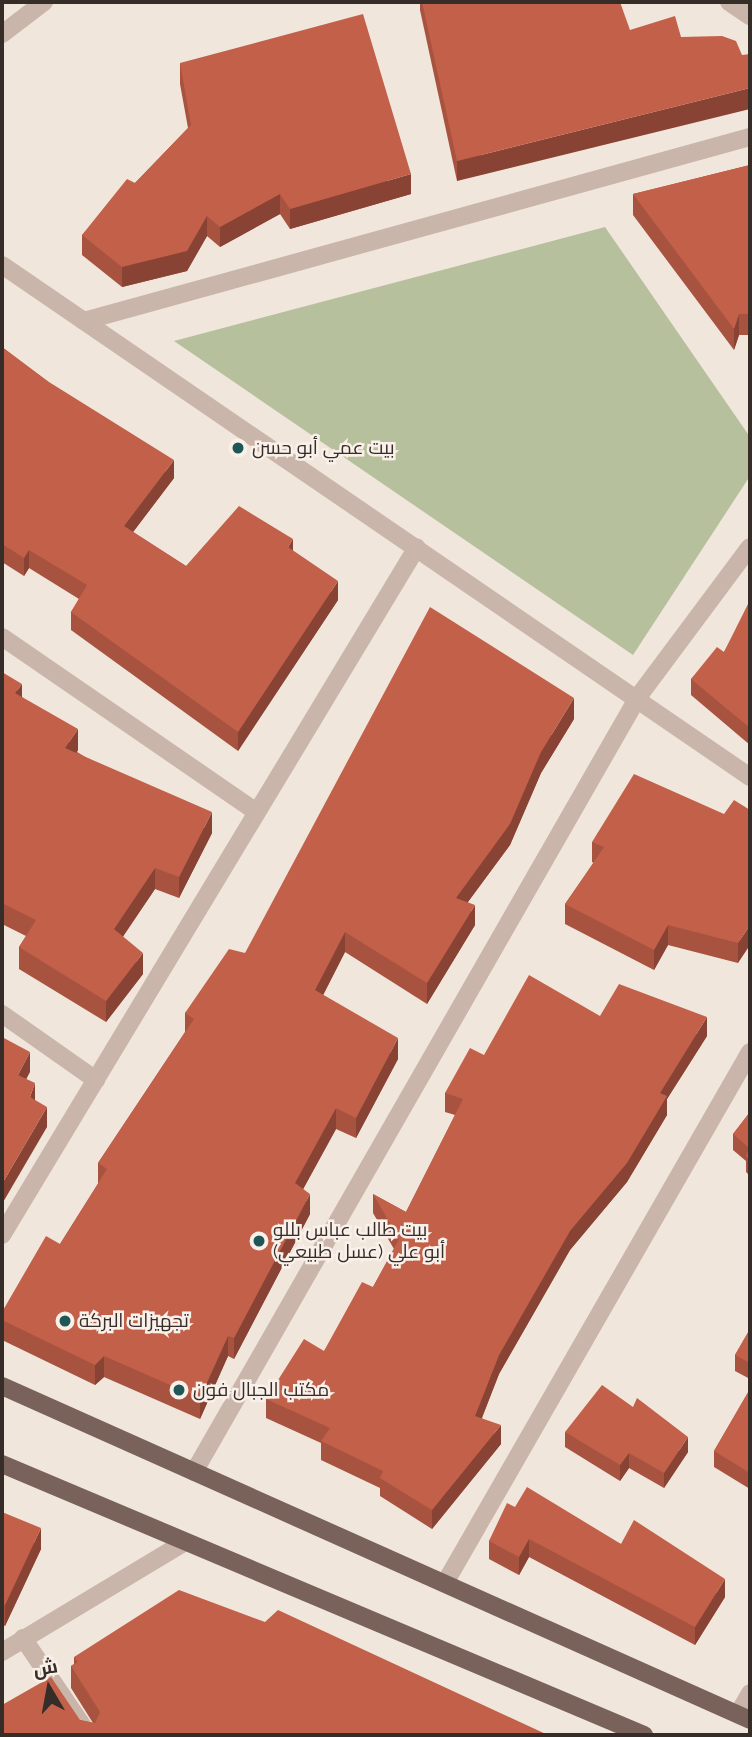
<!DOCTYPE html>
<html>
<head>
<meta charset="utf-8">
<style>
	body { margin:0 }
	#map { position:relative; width:752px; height:1737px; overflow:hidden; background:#f1e6dc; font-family:Raleway,Cairo,sans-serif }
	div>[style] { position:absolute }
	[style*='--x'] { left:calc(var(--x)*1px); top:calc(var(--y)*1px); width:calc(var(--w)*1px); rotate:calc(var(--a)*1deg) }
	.green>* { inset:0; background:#b6c09d }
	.minor>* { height:18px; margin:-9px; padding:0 9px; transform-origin:9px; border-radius:9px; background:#c9b5a9 }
	.primary>* { height:18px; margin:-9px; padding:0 9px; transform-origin:9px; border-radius:9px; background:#78625a }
	.wall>* { inset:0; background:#a75340 }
	.shaded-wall>* { inset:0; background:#884334 }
	.building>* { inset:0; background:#c2604a }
	.dots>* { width:19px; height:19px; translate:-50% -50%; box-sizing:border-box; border:4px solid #f9f0e9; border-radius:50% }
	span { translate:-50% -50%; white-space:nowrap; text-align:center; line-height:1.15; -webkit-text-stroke:5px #f9f0e9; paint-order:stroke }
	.poi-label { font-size:19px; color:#362c28 }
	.left { translate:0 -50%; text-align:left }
	.frame { position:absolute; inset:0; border:4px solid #362c28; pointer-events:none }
	.north { position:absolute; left:14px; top:1653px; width:70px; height:70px; -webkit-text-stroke:5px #f9f0e9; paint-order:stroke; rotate:350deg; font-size:19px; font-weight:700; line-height:28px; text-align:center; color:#362c28 }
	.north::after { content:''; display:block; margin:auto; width:24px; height:32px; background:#362c28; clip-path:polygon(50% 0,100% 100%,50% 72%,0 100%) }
</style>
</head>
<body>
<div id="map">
	<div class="green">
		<div style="clip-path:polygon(605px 227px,750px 437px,750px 476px,633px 655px,174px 341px)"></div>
	</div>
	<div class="minor">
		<div style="--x:729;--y:2;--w:25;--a:34"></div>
		<div style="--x:2;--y:34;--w:53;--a:-37.3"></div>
		<div style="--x:2;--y:265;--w:906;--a:34.39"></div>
		<div style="--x:84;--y:321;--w:691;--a:-15.44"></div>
		<div style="--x:2;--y:637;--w:309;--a:34.5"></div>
		<div style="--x:2;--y:1014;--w:115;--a:35.1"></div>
		<div style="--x:2;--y:1235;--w:803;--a:-58.9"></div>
		<div style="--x:194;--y:1472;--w:893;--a:-60.19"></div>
		<div style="--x:638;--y:697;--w:187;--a:-53.3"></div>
		<div style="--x:445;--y:1583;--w:612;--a:-60.13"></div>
		<div style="--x:23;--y:1638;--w:117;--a:55.8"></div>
		<div style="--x:2;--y:1652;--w:214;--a:-31"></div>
		<div style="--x:738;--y:1714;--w:24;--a:-60"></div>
	</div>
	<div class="primary">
		<div style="--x:2;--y:1386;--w:819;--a:24.06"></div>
		<div style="--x:2;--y:1464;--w:697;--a:22.89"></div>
	</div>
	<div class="wall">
		<div style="clip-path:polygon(420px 2px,620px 2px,457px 181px,420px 10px)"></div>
		<div style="clip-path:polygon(180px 63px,411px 194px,290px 229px,280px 214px,220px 247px,207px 236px,187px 271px,122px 287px,82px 255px,82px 235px,135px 183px,188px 128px,180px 84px)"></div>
		<div style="clip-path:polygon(750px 165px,750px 335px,739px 335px,734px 350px,633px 215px,633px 194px)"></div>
		<div style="clip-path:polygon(2px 347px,174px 478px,133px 532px,186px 566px,293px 551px,338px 600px,238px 751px,71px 630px,71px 612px,79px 599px,29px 568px,24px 576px,2px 562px)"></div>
		<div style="clip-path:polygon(750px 606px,750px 745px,691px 695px,691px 679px,724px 652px)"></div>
		<div style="clip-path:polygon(2px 672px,22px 697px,78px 750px,77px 752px,212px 833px,179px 898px,155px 889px,123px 936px,143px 974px,106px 1022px,19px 969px,19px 947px,26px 936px,2px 924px)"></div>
		<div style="clip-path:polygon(574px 719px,541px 773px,510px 845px,468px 902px,475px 925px,427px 1004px,345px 952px,323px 995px,398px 1059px,356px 1138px,336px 1129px,303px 1189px,310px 1214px,234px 1359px,228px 1356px,200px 1419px,104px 1377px,95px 1385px,2px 1340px,2px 1312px,60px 1244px,98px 1184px,98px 1163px,185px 1032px,185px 1013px,245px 953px)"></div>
		<div style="clip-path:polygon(750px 810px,738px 963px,668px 945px,654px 970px,565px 924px,565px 904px,594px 863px,592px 862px,592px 842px)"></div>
		<div style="clip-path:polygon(600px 1016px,707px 1036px,667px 1099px,667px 1115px,627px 1182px,570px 1250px,499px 1374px,482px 1418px,501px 1444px,432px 1529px,380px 1496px,380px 1488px,321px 1460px,321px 1443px,266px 1418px,266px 1399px,324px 1351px,373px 1287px,394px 1249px,373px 1213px,373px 1194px,406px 1212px,455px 1115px,445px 1112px,445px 1093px,484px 1055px)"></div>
		<div style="clip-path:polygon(750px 1112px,750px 1176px,746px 1172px,746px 1161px,733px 1150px,733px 1134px)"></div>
		<div style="clip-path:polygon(750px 1329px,750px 1379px,735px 1371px,735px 1355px)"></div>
		<div style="clip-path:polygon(750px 1389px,750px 1489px,714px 1467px,714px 1451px)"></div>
		<div style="clip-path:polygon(565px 1432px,688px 1452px,664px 1488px,629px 1468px,620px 1481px,565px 1447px)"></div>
		<div style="clip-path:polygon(515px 1507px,621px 1544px,725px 1597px,695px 1645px,529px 1557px,519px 1575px,489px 1559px,489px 1541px)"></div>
		<div style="clip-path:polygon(2px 1512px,41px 1549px,5px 1626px,2px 1625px)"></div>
		<div style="clip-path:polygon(74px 1657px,548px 1735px,2px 1735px,80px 1720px,93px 1723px,71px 1688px,71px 1666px,74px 1664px)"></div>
	</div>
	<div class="shaded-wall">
		<div style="clip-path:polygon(750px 88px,750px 109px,457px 181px,457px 161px)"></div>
		<div style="clip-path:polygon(411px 174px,411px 194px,290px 229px,290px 209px)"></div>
		<div style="clip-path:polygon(280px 194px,280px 214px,220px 247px,220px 227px)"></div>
		<div style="clip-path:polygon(207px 216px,207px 236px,187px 271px,122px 287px,122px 267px)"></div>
		<div style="clip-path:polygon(739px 314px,739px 335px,734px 350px,734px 329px)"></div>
		<div style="clip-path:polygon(174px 460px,174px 478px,124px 544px,124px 526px)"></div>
		<div style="clip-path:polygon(293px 539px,293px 557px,288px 547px)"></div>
		<div style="clip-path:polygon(29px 550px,29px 568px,24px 576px,24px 558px)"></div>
		<div style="clip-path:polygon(338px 581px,338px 600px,238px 751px,238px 732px)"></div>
		<div style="clip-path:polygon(22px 684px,22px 705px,15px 693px)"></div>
		<div style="clip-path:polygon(574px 698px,574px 719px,541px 773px,510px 845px,456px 918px,456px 898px,541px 752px)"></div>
		<div style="clip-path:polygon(78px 729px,78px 750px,65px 769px,65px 748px)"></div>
		<div style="clip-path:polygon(212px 812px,212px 833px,179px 898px,179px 877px)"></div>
		<div style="clip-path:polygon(155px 868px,155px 889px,114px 950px,114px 929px)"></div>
		<div style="clip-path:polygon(475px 905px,475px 925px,427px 1004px,427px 983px)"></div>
		<div style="clip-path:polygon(668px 925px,668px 945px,654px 970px,654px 950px)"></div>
		<div style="clip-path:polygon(750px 925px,750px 945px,738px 963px,738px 943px)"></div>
		<div style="clip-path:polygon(345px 932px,345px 952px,315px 1011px,315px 990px)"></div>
		<div style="clip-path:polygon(143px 953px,143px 974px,106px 1022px,106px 1001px)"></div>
		<div style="clip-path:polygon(707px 1017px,707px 1036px,667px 1099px,667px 1115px,627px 1182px,570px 1250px,499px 1374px,475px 1435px,475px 1416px,499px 1355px,570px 1231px,660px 1093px)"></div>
		<div style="clip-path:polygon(398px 1038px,398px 1059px,356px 1138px,356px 1118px)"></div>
		<div style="clip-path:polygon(30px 1052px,30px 1072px,18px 1095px,18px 1075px)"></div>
		<div style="clip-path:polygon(35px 1083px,35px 1103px,30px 1097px)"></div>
		<div style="clip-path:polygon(47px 1107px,47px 1127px,2px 1204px,2px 1184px)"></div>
		<div style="clip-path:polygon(336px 1108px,336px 1129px,295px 1204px,295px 1183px)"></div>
		<div style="clip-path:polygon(310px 1194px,310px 1214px,234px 1359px,234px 1338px)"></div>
		<div style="clip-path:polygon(228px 1336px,228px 1356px,200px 1419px,200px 1398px)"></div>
		<div style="clip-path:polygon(104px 1356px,104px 1377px,95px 1385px,95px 1365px)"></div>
		<div style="clip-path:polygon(501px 1425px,501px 1444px,432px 1529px,432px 1510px)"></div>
		<div style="clip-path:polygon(688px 1437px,688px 1452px,664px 1488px,664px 1473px)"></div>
		<div style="clip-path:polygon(629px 1453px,629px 1468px,620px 1481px,620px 1465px)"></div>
		<div style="clip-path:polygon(41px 1528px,41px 1549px,5px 1626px,5px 1605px)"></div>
		<div style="clip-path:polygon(529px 1539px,529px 1557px,519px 1575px,519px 1557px)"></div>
		<div style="clip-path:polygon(725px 1579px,725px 1597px,695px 1645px,695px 1627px)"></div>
	</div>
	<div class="building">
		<div style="clip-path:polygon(422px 2px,620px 2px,630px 30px,675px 16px,681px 37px,722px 36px,736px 41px,742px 55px,750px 54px,750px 88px,457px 161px)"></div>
		<div style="clip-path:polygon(363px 14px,411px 174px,290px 209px,280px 194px,220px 227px,207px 216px,187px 251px,122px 267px,82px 235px,127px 179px,135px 183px,191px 125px,180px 63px)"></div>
		<div style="clip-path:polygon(750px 165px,750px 314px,739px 314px,734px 329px,633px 194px)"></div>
		<div style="clip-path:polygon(2px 347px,49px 382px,174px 460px,124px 526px,186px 566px,239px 506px,293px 539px,288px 547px,338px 581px,238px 732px,71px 612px,87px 585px,29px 550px,24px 558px,2px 544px)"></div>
		<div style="clip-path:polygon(748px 604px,750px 606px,750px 728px,691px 679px,717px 647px,724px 652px)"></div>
		<div style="clip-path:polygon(430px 607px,574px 698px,541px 752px,510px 824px,456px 898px,475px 905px,427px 983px,345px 932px,315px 990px,398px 1038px,356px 1118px,336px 1108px,295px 1183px,310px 1194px,234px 1338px,228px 1336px,200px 1398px,104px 1356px,95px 1365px,2px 1320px,2px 1312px,46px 1236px,60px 1244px,107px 1169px,98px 1163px,194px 1019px,185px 1013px,229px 949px,245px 953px)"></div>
		<div style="clip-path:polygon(2px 672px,22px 684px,15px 693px,78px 729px,65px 748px,212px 812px,179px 877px,155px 868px,114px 929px,143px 953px,106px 1001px,19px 947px,36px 920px,2px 903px)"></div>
		<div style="clip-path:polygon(634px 774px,724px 814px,734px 800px,750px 810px,750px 925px,738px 943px,668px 925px,654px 950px,565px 904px,604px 847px,592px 842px)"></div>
		<div style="clip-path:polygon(529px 975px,600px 1016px,619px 984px,707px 1017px,660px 1093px,667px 1096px,627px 1163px,570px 1231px,499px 1355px,475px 1416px,501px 1425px,432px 1510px,380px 1478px,383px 1471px,321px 1441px,330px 1428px,266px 1399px,304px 1339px,324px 1351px,362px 1282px,373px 1287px,399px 1239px,373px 1194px,406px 1212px,463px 1099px,445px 1093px,470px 1048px,484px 1055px)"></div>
		<div style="clip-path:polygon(2px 1037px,30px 1052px,18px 1075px,35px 1083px,30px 1097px,47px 1107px,2px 1184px)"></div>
		<div style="clip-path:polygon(750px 1112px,750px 1160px,746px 1156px,749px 1148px,733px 1134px)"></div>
		<div style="clip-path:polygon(750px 1329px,750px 1363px,735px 1355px)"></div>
		<div style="clip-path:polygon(602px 1385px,633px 1407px,637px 1398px,688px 1437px,664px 1473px,629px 1453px,620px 1465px,565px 1432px)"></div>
		<div style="clip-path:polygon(750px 1389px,750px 1473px,714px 1451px)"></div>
		<div style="clip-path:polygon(527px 1487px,621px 1544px,634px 1520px,725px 1579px,695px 1627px,529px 1539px,519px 1557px,489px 1541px,507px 1503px,515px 1507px)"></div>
		<div style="clip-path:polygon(2px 1512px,41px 1528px,5px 1605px,2px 1604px)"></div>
		<div style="clip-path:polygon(179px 1590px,265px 1622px,278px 1610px,548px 1735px,2px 1735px,2px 1705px,51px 1677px,80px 1720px,95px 1723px,100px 1712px,71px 1666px,78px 1662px,74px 1657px)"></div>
	</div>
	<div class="dots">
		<div style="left:238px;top:448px;background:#1f5656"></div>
		<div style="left:259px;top:1241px;background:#1f5656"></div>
		<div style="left:65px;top:1321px;background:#1f5656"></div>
		<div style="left:179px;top:1390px;background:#1f5656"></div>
	</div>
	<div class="poi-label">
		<span class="left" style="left:252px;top:448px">بيت عمي أبو حسن</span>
		<span class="left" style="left:273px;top:1241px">بيت طالب عباس بللو<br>أبو علي (عسل طبيعي)</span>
		<span class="left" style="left:79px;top:1321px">تجهيزات البركة</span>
		<span class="left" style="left:193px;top:1390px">مكتب الجبال فون</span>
	</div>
	<div class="frame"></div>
	<div class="north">ش</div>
</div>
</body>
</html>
